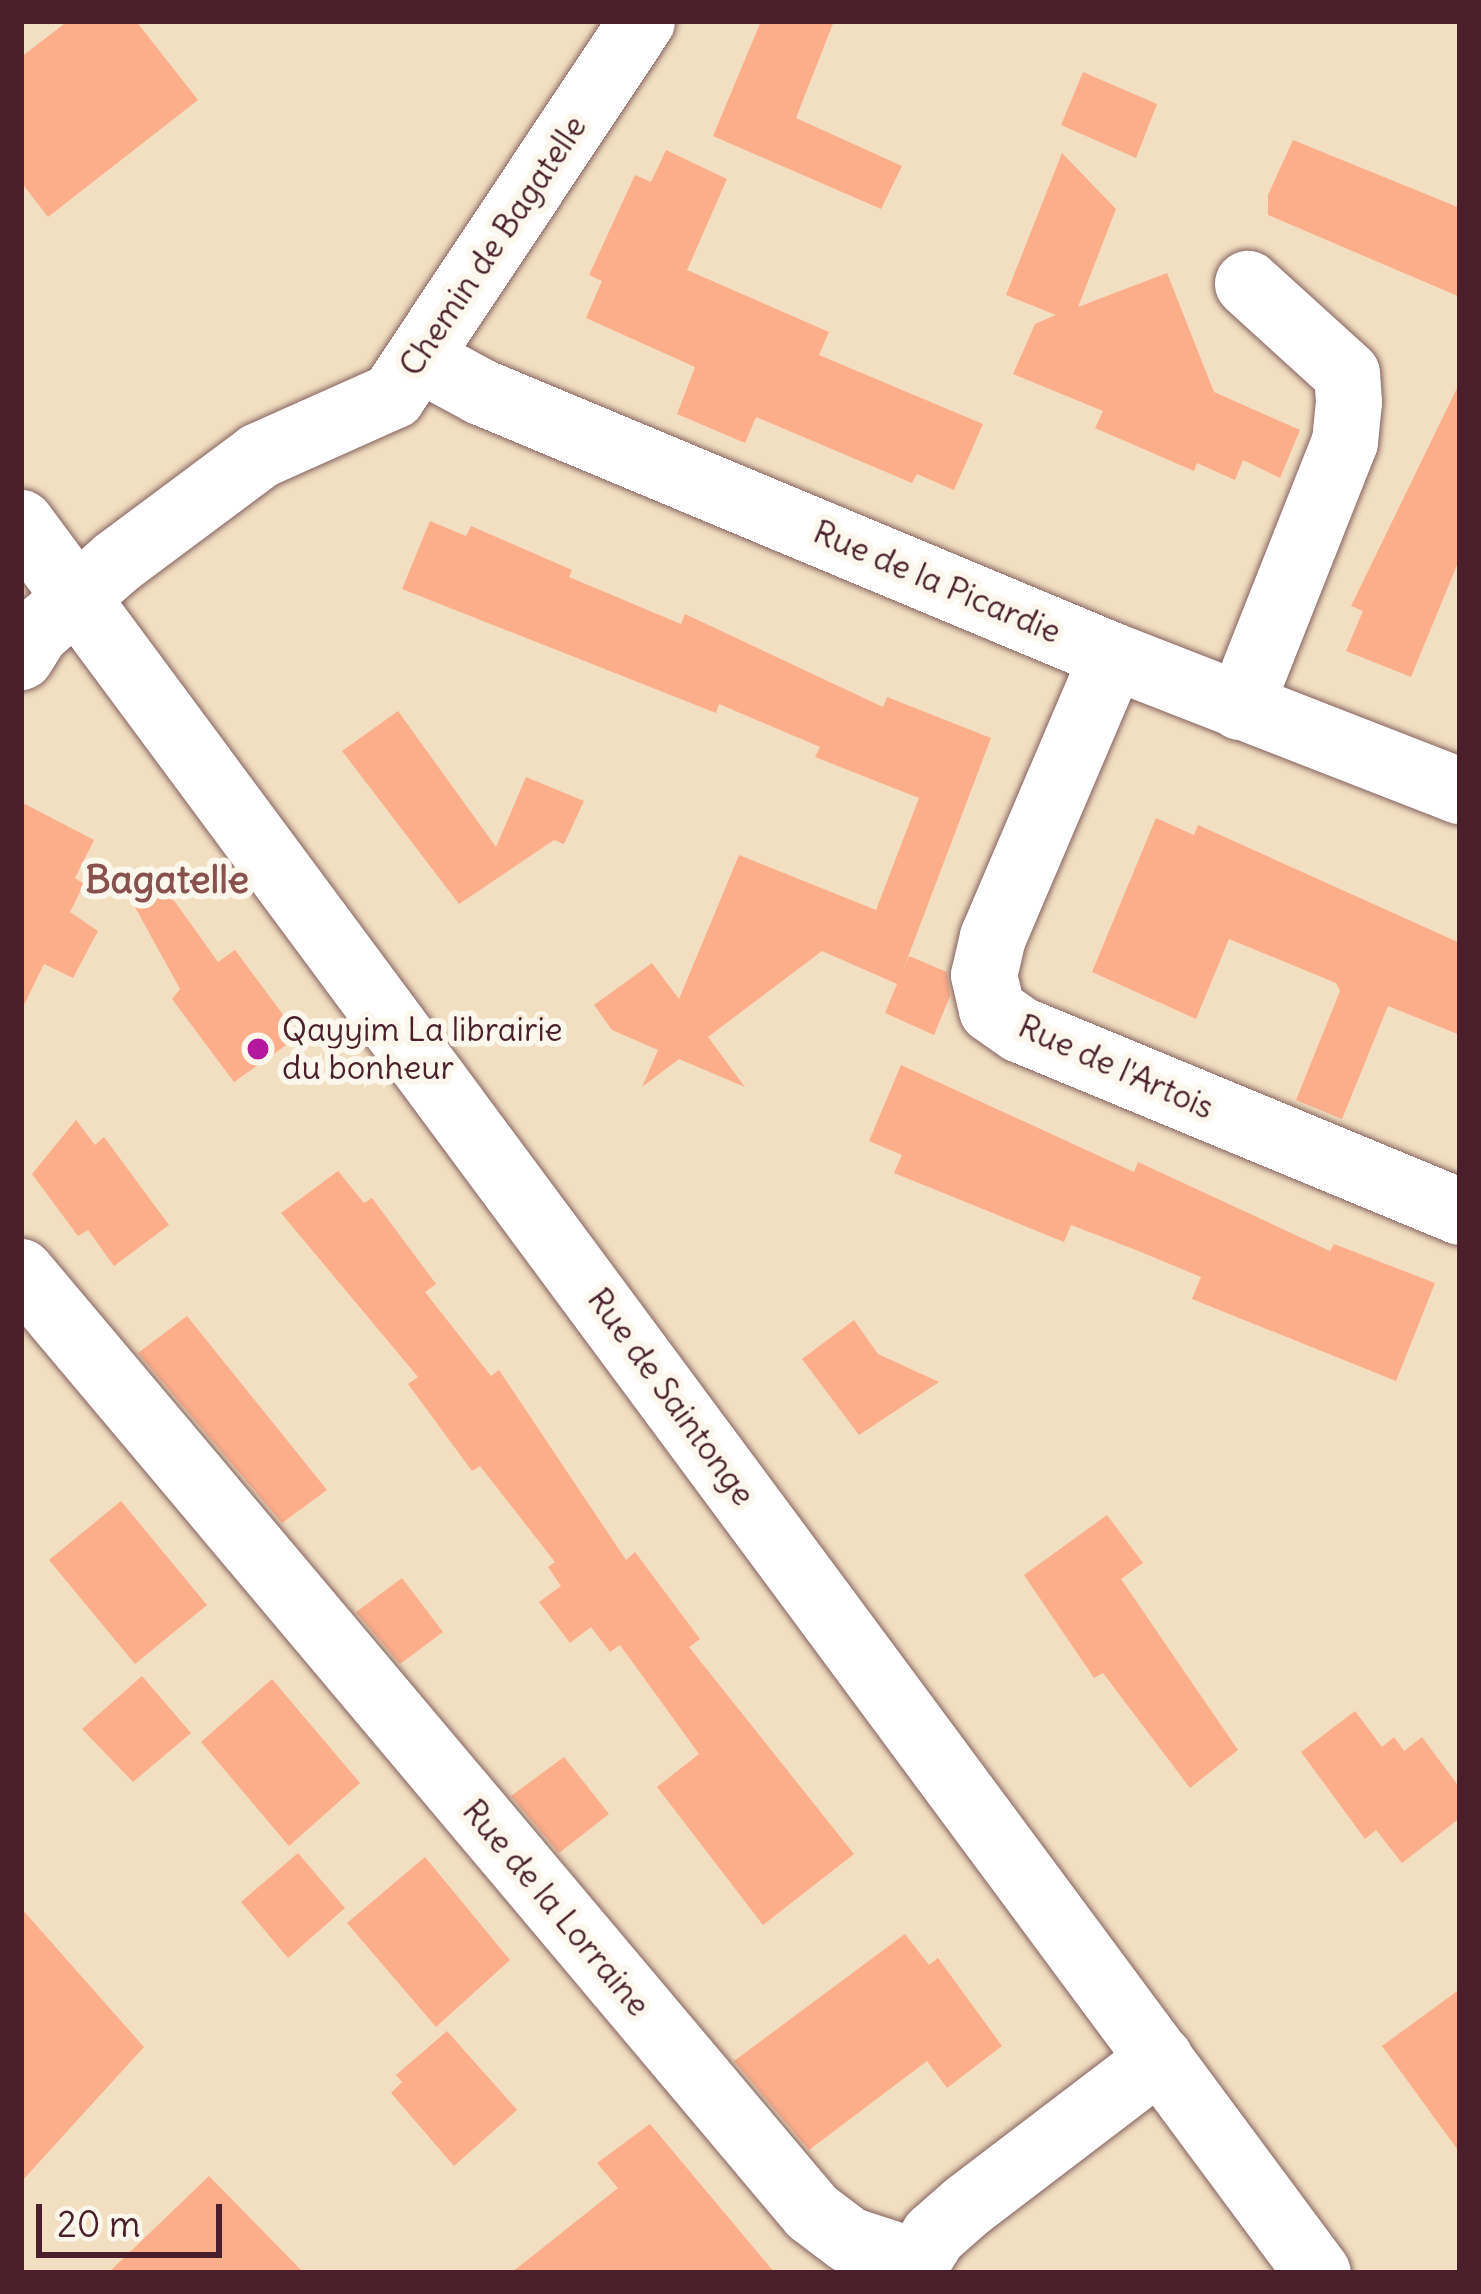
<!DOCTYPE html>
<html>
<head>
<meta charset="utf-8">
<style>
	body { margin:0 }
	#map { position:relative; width:1481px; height:2294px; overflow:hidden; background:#f2dfc1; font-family:Delius,sans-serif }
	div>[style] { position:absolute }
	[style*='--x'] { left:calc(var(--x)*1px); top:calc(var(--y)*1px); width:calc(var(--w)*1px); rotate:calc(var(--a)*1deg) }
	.building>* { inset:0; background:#fcae8b }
	.roads { filter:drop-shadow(0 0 3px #856260) drop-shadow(0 0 3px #856260) }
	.minor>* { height:66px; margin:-33px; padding:0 33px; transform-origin:33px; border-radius:33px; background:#fff }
	.dots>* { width:33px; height:33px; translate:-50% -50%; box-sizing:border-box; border:6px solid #fbf7ec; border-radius:50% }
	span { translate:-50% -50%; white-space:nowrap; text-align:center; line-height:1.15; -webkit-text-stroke:12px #fbf7ec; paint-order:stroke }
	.street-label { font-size:33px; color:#4a1f2b }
	.poi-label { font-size:33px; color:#4a1f2b }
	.left { translate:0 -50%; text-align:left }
	.quarter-label { font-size:39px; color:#88514d; font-weight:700 }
	.frame { position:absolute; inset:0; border:24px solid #4a1f2b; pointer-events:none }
	.scale { position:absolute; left:36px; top:2204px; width:186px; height:54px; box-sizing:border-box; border:6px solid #4a1f2b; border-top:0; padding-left:15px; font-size:36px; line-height:42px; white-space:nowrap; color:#4a1f2b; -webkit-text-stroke:9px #fbf7ec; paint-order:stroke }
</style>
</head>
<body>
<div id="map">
	<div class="building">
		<div style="clip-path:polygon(68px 21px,136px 21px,198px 100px,48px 217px,21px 182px,21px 57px)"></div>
		<div style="clip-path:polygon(761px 21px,834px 21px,796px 118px,902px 166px,881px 209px,713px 136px)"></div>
		<div style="clip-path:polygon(1083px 72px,1157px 104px,1136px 158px,1061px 125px)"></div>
		<div style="clip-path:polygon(1293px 140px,1460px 208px,1460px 297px,1268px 215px,1268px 195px)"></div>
		<div style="clip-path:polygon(666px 150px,727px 179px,687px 270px,829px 332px,819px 355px,983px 424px,954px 490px,917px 474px,912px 483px,756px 417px,745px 443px,677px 414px,695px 367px,586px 318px,602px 281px,589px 275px,635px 175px,651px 182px)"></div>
		<div style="clip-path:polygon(1062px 153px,1116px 209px,1078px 307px,1167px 273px,1214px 392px,1300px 430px,1280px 478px,1243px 460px,1235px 480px,1197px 463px,1194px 471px,1095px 428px,1103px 411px,1013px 374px,1035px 324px,1056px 315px,1006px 295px)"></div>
		<div style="clip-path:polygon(1460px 382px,1460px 558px,1411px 677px,1346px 651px,1363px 611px,1351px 606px)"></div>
		<div style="clip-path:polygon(430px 521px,466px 536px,471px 526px,572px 570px,569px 577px,681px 624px,685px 614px,883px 707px,887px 697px,991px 738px,903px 970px,909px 956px,947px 972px,950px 996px,934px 1035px,885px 1013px,897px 984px,822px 951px,708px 1037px,745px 1087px,679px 1059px,642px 1087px,658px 1050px,612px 1030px,594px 1005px,652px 963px,679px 999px,739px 855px,876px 910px,919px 798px,815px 757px,820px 747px,719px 704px,716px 713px,402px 589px)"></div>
		<div style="clip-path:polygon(398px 711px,496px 847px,526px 777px,584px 801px,564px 844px,554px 840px,459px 904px,342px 751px)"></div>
		<div style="clip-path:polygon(21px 802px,94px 840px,75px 878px,84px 884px,70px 912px,98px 931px,73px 978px,44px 964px,21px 1011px)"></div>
		<div style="clip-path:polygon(1156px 818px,1194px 835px,1198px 825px,1460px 943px,1460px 1035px,1388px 1006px,1342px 1119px,1296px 1100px,1340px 991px,1336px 983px,1229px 939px,1196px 1019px,1092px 972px)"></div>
		<div style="clip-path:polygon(153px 871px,218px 962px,235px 950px,299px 1036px,234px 1082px,172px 999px,180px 989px,125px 889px)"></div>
		<div style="clip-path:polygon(901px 1065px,1134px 1172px,1138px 1162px,1330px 1251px,1334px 1244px,1435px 1283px,1396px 1381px,1192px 1299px,1201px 1277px,1136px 1250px,1071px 1225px,1064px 1242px,894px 1173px,902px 1155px,869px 1141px)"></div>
		<div style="clip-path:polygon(76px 1120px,95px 1145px,104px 1137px,169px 1225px,114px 1266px,88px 1230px,78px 1236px,32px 1174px)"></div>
		<div style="clip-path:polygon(338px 1171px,364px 1203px,372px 1198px,436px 1284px,425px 1292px,491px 1376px,499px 1370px,626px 1560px,635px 1552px,700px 1639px,689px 1647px,854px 1854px,763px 1925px,657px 1787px,699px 1754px,620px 1645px,610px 1652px,591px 1627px,570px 1643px,539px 1602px,561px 1586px,548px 1567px,555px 1562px,480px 1466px,472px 1471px,408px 1384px,418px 1377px,281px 1213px)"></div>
		<div style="clip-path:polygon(187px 1316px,327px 1490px,282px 1523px,138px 1353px)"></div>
		<div style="clip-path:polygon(854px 1320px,878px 1354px,939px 1382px,859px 1435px,802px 1359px)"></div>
		<div style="clip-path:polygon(121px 1501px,207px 1605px,135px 1664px,49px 1560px)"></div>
		<div style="clip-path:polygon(1107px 1515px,1143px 1563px,1121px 1579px,1238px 1750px,1190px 1788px,1103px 1673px,1094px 1678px,1024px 1575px)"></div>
		<div style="clip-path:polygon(402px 1578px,443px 1632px,400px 1664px,356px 1612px)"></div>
		<div style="clip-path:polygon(142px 1676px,191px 1733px,133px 1782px,82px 1729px)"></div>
		<div style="clip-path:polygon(272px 1679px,360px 1783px,289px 1846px,201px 1742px)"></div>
		<div style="clip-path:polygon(1355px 1711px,1382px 1747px,1394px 1737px,1404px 1751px,1422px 1737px,1460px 1788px,1460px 1818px,1402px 1863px,1376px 1830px,1365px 1839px,1301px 1752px)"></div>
		<div style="clip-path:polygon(564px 1757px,609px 1814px,559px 1853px,511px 1796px)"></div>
		<div style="clip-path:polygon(298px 1853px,345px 1908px,288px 1958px,241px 1902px)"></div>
		<div style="clip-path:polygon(425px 1857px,510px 1960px,436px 2027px,347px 1923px)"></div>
		<div style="clip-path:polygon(21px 1908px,144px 2047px,21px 2182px)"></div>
		<div style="clip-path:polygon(905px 1934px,929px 1965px,938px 1958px,1002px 2046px,947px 2088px,927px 2061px,809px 2150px,734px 2061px)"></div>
		<div style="clip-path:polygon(1460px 1989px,1460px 2153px,1382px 2046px)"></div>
		<div style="clip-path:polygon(447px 2031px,517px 2110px,454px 2166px,391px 2093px,402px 2082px,396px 2075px)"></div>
		<div style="clip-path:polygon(650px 2124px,775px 2273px,511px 2273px,618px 2188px,597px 2163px)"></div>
		<div style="clip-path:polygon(209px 2176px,304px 2273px,108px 2273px)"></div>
	</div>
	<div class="roads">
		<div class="minor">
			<div style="--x:420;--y:359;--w:69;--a:28.4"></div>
			<div style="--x:481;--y:392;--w:685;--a:22.67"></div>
			<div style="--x:1113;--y:656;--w:372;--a:21.3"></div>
			<div style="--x:21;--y:523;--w:2178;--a:53.46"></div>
			<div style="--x:1113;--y:656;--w:306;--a:113.1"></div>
			<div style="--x:993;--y:937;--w:39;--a:103"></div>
			<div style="--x:984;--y:975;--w:36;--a:77"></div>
			<div style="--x:992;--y:1010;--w:35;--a:35"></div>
			<div style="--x:1021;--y:1030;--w:475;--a:22.5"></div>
			<div style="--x:21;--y:657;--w:28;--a:-58"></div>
			<div style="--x:36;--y:633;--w:108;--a:-41.2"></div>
			<div style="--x:117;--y:562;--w:177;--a:-36.7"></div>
			<div style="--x:259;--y:456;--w:147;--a:-24.1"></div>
			<div style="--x:393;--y:396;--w:450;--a:-56.4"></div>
			<div style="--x:1240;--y:707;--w:285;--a:-68.4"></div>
			<div style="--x:1345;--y:442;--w:40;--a:-84.3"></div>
			<div style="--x:1349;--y:402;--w:28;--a:-94"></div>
			<div style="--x:1347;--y:374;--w:134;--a:-137.7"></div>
			<div style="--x:21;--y:1272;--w:1229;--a:49.92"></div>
			<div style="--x:812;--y:2212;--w:46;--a:37.1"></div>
			<div style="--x:849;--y:2240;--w:67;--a:18.2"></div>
			<div style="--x:910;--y:2273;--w:45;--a:-57.7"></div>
			<div style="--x:934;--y:2235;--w:44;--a:-41.3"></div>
			<div style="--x:967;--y:2206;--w:243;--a:-37.3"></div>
		</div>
	</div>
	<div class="dots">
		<div style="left:258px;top:1049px;background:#b5179e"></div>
	</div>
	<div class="street-label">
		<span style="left:493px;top:246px;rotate:-56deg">Chemin de Bagatelle</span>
		<span style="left:937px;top:582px;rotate:23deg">Rue de la Picardie</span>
		<span style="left:1116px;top:1067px;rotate:24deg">Rue de l'Artois</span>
		<span style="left:671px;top:1397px;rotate:54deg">Rue de Saintonge</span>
		<span style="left:556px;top:1908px;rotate:50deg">Rue de la Lorraine</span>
	</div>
	<div class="poi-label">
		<span class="left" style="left:282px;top:1049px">Qayyim La librairie<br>du bonheur</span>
	</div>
	<div class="quarter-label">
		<span style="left:167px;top:880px">Bagatelle</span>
	</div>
	<div class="frame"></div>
	<div class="scale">20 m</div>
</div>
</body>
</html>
